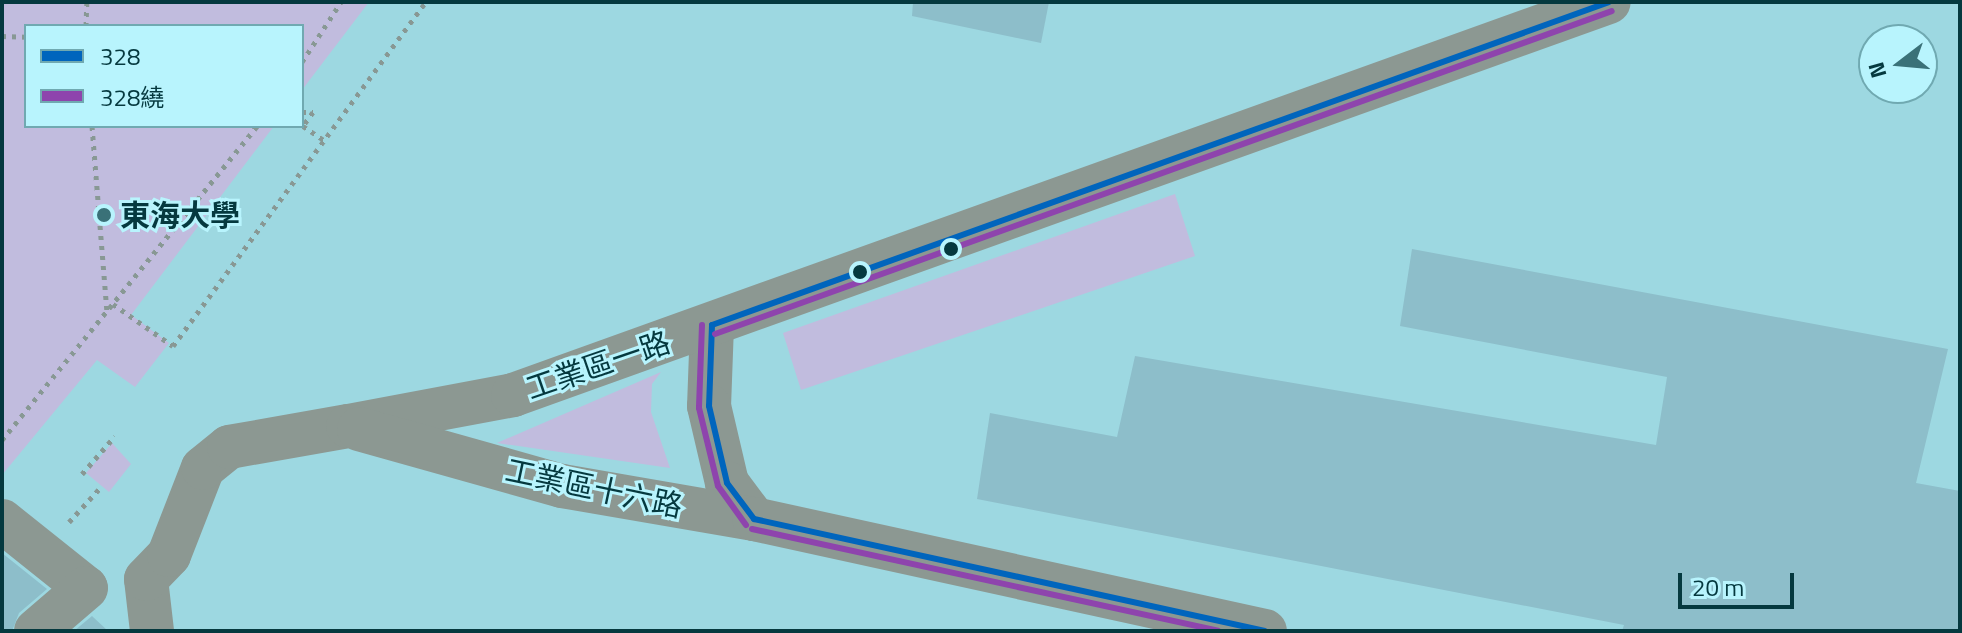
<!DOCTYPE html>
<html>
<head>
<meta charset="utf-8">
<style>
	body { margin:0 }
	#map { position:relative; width:1962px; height:633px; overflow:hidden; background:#9dd8e1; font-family:"Titillium Web","Noto Sans TC",sans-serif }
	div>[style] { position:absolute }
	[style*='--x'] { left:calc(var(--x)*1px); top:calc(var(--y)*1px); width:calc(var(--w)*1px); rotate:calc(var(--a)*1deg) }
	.green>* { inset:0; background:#c1bcde }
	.building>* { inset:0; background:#8dbeca }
	.path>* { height:5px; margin-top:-2.5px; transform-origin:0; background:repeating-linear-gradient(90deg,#889894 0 4px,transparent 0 10px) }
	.minor>* { height:44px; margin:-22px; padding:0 22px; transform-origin:22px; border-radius:22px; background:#8c9892 }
	.tertiary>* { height:44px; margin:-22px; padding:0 22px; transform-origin:22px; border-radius:22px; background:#8c9892 }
	.bus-1>* { height:6px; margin:-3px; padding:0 3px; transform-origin:3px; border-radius:3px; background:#0065bd }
	.bus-2>* { height:6px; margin:-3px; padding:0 3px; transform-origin:3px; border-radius:3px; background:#8e44ad }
	.dots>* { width:22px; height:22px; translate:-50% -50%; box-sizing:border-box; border:4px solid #b8f4fd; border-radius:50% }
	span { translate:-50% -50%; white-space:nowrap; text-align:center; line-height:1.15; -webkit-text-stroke:6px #b8f4fd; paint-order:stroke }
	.poi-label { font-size:30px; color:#05393f; font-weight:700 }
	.left { translate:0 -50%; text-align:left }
	.street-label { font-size:30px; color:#05393f }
	.frame { position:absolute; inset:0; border:4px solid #05393f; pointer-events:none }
	.legend { position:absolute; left:24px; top:24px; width:280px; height:104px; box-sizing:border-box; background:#b8f4fd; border:2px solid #70a9b1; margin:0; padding:10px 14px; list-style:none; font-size:24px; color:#05393f }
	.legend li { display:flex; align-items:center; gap:16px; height:40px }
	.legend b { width:40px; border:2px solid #70a9b1 }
	.north { position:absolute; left:1858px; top:24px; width:80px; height:80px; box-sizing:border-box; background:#b8f4fd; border:2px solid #70a9b1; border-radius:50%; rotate:254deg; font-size:22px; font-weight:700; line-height:32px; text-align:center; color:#05393f }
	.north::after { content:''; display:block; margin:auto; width:28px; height:36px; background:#3a7178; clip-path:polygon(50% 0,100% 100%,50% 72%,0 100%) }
	.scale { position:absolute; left:1678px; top:573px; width:116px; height:36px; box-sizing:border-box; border:4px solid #05393f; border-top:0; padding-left:10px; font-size:24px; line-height:28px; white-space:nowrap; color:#05393f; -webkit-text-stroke:6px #b8f4fd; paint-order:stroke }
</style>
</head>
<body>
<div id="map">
	<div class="green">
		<div style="clip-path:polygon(2px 2px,369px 2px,302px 90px,302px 26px,26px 26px,26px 126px,274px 126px,131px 315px,169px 343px,135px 387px,97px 360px,2px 475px)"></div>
		<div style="clip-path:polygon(1175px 194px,1195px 256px,801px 390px,783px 333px)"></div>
		<div style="clip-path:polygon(661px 372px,652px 384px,651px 412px,670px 468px,497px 443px)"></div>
		<div style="clip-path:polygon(112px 443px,131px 464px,109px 492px,86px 473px)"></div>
	</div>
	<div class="building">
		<div style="clip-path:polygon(913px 2px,1049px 2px,1041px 43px,912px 16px)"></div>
		<div style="clip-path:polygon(1412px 249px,1948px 349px,1916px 483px,1960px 491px,1960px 631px,1622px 631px,1624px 625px,977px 499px,990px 413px,1117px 437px,1135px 356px,1656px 445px,1667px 377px,1400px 326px)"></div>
		<div style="clip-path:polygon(2px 553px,47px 589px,19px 613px,12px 631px,2px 631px)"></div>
		<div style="clip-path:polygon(92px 616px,108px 631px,74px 631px)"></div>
	</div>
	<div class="path">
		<div style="--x:86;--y:26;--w:24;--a:-88"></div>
		<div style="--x:2;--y:36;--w:24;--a:2"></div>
		<div style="--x:302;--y:62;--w:72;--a:-57"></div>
		<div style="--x:302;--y:112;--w:11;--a:0"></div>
		<div style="--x:313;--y:112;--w:17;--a:126"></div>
		<div style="--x:303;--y:126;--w:25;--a:34"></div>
		<div style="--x:92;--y:126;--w:186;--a:85.4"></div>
		<div style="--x:113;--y:304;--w:73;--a:35"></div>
		<div style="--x:173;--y:346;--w:427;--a:-53.7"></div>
		<div style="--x:2;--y:440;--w:405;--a:-50.9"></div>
		<div style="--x:82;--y:474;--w:50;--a:-49"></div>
		<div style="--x:69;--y:522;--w:46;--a:-47.6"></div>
	</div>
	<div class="minor">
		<div style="--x:2;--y:521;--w:107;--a:38.6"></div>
		<div style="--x:86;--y:588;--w:66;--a:139.3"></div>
		<div style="--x:152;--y:631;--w:52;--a:-96.6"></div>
		<div style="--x:146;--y:579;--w:33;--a:-46"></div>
		<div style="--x:169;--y:555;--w:93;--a:-68.7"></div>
		<div style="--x:203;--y:468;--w:33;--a:-39"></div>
		<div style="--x:229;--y:447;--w:121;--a:-10"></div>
	</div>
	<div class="tertiary">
		<div style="--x:712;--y:325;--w:81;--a:92.1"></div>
		<div style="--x:709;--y:406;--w:79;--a:76.8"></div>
		<div style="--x:727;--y:483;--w:45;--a:53.1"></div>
		<div style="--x:348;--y:426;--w:168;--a:-10.6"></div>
		<div style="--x:513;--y:395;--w:1164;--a:-19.73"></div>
		<div style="--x:359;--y:429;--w:211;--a:15.7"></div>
		<div style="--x:562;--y:486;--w:195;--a:9.8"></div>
		<div style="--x:754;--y:519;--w:523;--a:12.36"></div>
	</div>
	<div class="bus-1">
		<div style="--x:712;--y:325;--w:953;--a:-19.8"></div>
		<div style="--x:712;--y:325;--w:81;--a:92.1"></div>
		<div style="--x:709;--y:406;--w:79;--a:76.8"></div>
		<div style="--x:727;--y:483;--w:45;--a:53.1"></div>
		<div style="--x:754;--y:519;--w:523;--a:12.36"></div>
	</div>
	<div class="bus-2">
		<div style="--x:702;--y:325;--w:83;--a:92.1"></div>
		<div style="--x:699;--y:408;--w:80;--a:76.3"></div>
		<div style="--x:718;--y:486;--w:48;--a:54.3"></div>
		<div style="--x:715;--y:334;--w:953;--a:-19.8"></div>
		<div style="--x:752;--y:529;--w:477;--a:12.3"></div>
	</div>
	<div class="dots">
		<div style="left:104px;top:215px;background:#3a7178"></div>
		<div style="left:951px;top:249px;background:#05393f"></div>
		<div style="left:860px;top:272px;background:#05393f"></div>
	</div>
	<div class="poi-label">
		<span class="left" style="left:120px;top:215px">東海大學</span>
	</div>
	<div class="street-label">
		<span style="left:598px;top:365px;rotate:-19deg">工業區一路</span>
		<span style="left:594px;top:488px;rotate:12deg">工業區十六路</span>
	</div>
	<div class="frame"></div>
	<ul class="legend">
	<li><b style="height:10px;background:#0065bd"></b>328</li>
	<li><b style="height:10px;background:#8e44ad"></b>328繞</li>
	</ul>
	<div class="north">N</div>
	<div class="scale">20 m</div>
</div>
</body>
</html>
